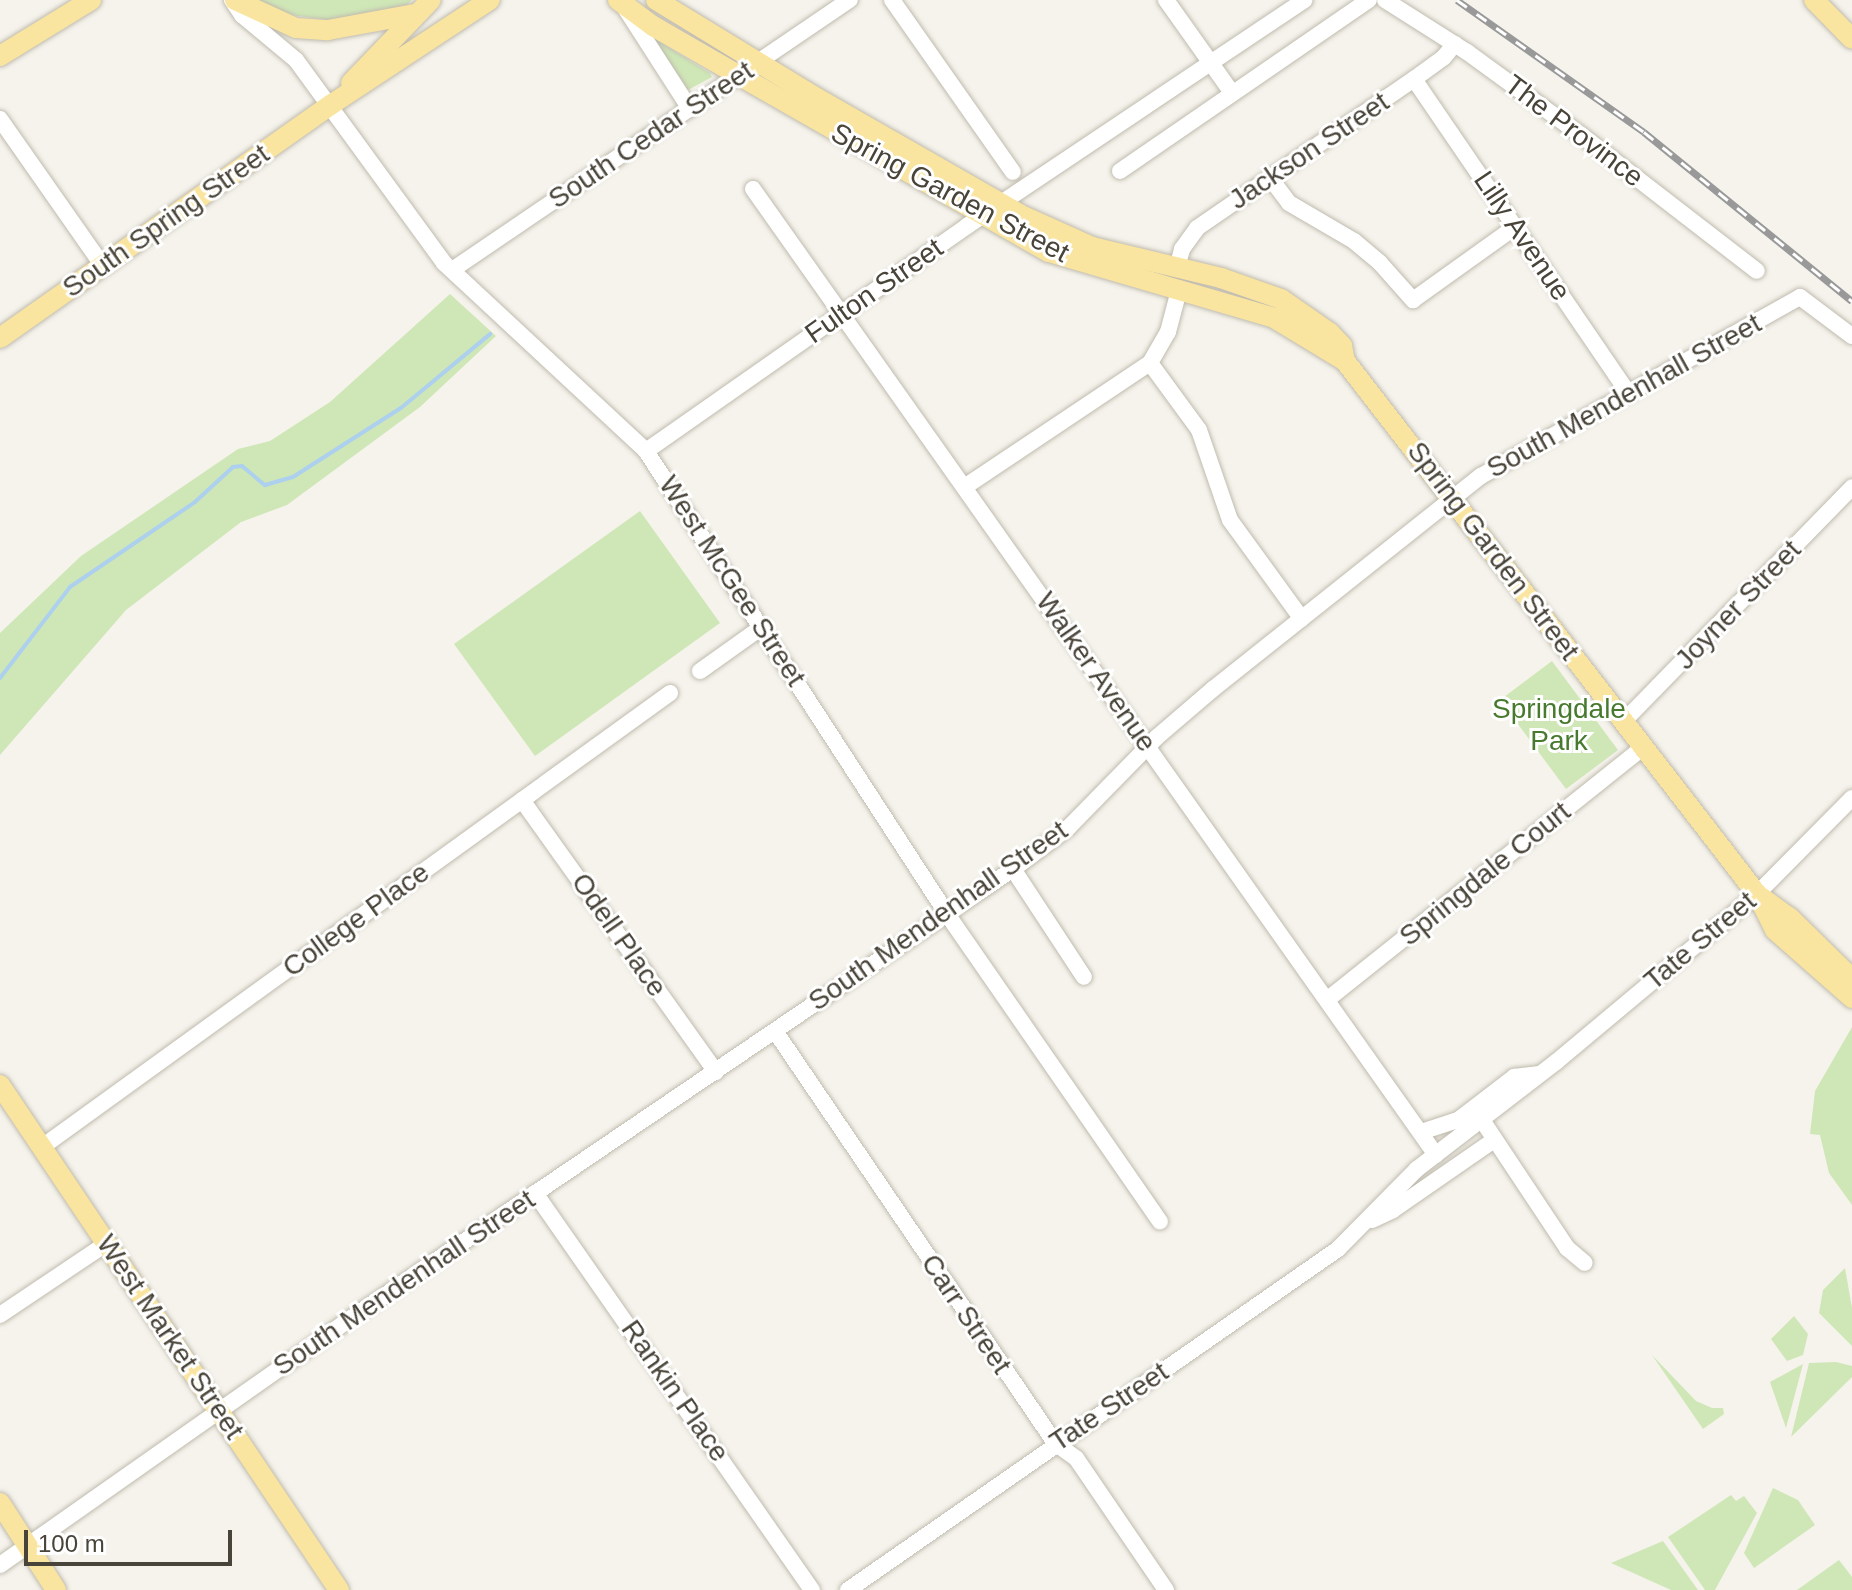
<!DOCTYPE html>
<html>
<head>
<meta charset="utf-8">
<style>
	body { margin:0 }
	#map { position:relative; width:1852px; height:1590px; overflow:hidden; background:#f5f3ec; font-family:Helvetica,sans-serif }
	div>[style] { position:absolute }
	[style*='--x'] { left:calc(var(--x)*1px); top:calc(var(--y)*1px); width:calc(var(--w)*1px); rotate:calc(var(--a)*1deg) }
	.green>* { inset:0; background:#cfe7b7 }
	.stream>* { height:4px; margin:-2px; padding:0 2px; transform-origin:2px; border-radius:2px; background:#acd0ee }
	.roads { filter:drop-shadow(0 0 2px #c0bbae) drop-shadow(0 0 2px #c0bbae) }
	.minor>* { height:16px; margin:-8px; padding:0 8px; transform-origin:8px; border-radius:8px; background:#fff }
	.major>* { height:20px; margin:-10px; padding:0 10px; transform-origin:10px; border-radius:10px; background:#fae5a0 }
	.rail>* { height:7px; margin-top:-3.5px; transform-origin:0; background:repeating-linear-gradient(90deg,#fff 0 12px,#999 0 24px); box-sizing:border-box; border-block:2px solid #999 }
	span { translate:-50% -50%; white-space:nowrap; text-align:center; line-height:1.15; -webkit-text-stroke:6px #fff; paint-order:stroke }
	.street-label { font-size:28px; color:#494439 }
	.park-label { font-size:28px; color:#477a2e }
	.scale { position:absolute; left:24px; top:1530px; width:208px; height:36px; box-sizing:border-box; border:4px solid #494439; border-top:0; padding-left:10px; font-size:24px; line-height:28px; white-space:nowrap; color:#494439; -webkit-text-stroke:6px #fff; paint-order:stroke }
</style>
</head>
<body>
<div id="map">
	<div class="green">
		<div style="clip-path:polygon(255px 0,412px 0,407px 5px,329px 20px,283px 14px)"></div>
		<div style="clip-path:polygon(656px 40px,710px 73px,712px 77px,686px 91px,653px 41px)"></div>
		<div style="clip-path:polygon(450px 294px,496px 336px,420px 407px,287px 505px,241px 522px,126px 610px,0 755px,0 633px,81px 556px,238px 449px,270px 441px,330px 402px)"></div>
		<div style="clip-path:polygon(640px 511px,720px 623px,535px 756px,454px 644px)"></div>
		<div style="clip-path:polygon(1552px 661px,1618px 750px,1566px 789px,1500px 700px)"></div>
		<div style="clip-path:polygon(1852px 1027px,1852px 1205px,1829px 1173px,1820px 1135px,1810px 1134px,1815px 1091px)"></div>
		<div style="clip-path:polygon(1845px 1268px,1852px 1308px,1852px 1346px,1819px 1313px,1823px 1290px)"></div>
		<div style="clip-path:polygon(1794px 1316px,1808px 1334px,1803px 1355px,1787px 1361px,1771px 1339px)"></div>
		<div style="clip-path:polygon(1652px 1355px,1696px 1401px,1712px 1408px,1723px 1408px,1724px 1414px,1703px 1429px)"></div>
		<div style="clip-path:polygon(1836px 1362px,1852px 1366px,1852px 1377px,1791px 1437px,1809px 1363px)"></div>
		<div style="clip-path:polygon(1803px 1364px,1786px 1428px,1770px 1382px)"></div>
		<div style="clip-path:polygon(1773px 1488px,1798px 1500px,1815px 1525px,1754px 1568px,1744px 1553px)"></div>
		<div style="clip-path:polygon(1731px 1495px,1736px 1501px,1744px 1496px,1757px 1513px,1715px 1590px,1705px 1590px,1668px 1537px)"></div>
		<div style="clip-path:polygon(1663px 1541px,1698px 1590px,1671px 1590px,1611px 1563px)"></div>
		<div style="clip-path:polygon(1839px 1560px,1852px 1577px,1852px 1590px,1797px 1590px)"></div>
	</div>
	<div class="stream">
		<div style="--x:0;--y:678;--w:115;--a:-52.4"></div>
		<div style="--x:70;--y:587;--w:151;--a:-34.2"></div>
		<div style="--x:195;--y:502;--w:52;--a:-42.6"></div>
		<div style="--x:233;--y:467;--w:9;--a:-6"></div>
		<div style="--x:242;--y:466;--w:30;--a:40"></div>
		<div style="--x:265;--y:485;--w:29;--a:-16"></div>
		<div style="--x:293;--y:477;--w:128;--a:-32.6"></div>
		<div style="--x:401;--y:408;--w:116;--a:-39.7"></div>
	</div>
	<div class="roads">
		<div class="minor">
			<div style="--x:232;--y:0;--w:18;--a:56"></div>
			<div style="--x:242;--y:15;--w:70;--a:39.8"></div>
			<div style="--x:296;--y:60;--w:251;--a:53.9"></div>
			<div style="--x:444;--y:263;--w:276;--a:42.9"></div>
			<div style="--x:646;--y:451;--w:552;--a:56.97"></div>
			<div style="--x:947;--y:914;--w:374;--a:55.3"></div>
			<div style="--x:892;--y:0;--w:210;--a:54.9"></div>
			<div style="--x:1166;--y:0;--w:114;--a:54.6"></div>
			<div style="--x:1385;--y:0;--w:97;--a:32.4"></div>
			<div style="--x:1467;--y:52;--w:141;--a:36.1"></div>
			<div style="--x:1581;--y:135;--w:222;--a:37.7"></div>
			<div style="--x:625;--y:8;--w:120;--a:57.2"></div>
			<div style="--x:1414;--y:79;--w:381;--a:55.7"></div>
			<div style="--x:0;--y:119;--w:179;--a:55"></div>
			<div style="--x:1120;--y:171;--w:302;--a:-34.5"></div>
			<div style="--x:1271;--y:179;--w:30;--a:53"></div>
			<div style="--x:1289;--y:203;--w:75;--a:30.3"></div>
			<div style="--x:1354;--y:241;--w:34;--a:40"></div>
			<div style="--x:1380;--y:263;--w:50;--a:48.3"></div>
			<div style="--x:1413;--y:300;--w:125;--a:-35.6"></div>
			<div style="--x:753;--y:189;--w:1183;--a:54.74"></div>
			<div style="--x:1177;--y:268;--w:20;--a:-75"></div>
			<div style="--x:1182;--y:249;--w:26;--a:-54"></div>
			<div style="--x:1197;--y:228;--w:263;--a:-34.5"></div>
			<div style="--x:1414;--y:79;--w:37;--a:-36"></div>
			<div style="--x:1444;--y:57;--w:17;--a:-50"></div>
			<div style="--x:452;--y:270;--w:481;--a:-34.2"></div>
			<div style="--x:1150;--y:363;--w:83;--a:53.8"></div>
			<div style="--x:1199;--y:430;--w:95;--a:71"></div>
			<div style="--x:1230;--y:520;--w:122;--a:54"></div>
			<div style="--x:646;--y:451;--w:392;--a:-35"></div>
			<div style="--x:967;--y:226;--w:406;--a:-33.8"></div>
			<div style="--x:966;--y:486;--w:221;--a:-33.8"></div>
			<div style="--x:1150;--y:363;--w:36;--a:-60"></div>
			<div style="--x:1168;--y:332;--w:43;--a:-75.3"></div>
			<div style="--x:700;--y:671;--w:77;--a:-35.5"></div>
			<div style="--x:1623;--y:722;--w:328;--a:-45.7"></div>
			<div style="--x:522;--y:800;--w:334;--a:54.5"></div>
			<div style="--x:1013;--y:869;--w:129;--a:56.7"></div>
			<div style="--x:1328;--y:999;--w:401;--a:-38.6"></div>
			<div style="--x:775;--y:1031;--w:498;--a:55.8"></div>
			<div style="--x:1055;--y:1443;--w:26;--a:36"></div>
			<div style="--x:1076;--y:1458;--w:160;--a:55.7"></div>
			<div style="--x:1482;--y:1120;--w:154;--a:56.4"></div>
			<div style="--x:1567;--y:1248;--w:23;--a:40"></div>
			<div style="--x:1421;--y:1132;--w:39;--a:-18"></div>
			<div style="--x:1458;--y:1120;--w:71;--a:-37.5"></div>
			<div style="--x:1514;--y:1077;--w:26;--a:-7"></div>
			<div style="--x:42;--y:1147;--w:775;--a:-35.86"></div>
			<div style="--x:535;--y:1193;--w:484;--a:55.1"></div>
			<div style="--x:1372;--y:1220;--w:23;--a:-25"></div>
			<div style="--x:1393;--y:1210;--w:123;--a:-34.7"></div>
			<div style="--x:0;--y:1315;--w:129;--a:-33.9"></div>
			<div style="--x:0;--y:1565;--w:421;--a:-35.1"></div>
			<div style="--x:344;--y:1323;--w:809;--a:-34.16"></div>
			<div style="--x:1013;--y:869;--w:69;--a:-36.7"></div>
			<div style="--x:1068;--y:828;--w:127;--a:-45.6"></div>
			<div style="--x:1157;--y:737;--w:74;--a:-40.6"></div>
			<div style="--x:1213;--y:689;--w:342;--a:-38.5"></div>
			<div style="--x:1481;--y:476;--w:366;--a:-29.3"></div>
			<div style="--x:1800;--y:297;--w:65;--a:36.9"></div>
			<div style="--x:848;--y:1590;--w:597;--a:-34.83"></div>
			<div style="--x:1338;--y:1249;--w:112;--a:-45.4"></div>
			<div style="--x:1417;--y:1169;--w:175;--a:-37.6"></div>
			<div style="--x:1556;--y:1062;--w:262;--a:-39.9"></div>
			<div style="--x:1757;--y:894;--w:135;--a:-45.3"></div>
		</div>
		<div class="major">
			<div style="--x:235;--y:0;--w:67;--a:24.7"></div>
			<div style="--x:296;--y:28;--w:32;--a:4"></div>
			<div style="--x:328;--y:30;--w:88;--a:-10.4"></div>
			<div style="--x:618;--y:0;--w:44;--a:36.6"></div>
			<div style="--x:653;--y:26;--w:116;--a:29.9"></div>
			<div style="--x:754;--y:84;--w:339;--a:29.7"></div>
			<div style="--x:1049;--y:252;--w:234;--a:16.3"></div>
			<div style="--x:1274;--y:318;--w:83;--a:31.2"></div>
			<div style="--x:1345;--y:361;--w:674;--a:52.3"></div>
			<div style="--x:1757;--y:894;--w:40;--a:63.4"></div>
			<div style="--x:1775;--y:930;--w:103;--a:41.4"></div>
			<div style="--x:656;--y:0;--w:186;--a:31.4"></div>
			<div style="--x:815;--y:97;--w:235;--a:29.8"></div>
			<div style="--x:1019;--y:214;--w:80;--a:24.3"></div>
			<div style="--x:1092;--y:247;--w:133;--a:13.5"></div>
			<div style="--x:1221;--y:278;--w:64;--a:19.3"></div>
			<div style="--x:1281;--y:299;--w:60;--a:34.8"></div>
			<div style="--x:1330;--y:333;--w:18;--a:47"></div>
			<div style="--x:1342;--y:346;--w:15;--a:79"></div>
			<div style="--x:1814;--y:0;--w:54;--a:45.7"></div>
			<div style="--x:0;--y:56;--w:107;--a:-31.6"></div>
			<div style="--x:351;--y:83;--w:115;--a:-46.1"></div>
			<div style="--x:0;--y:338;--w:406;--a:-35.2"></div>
			<div style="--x:332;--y:104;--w:189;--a:-33.4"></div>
			<div style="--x:1761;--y:897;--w:34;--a:36"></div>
			<div style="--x:1789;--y:917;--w:88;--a:44.5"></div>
			<div style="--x:0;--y:1085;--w:608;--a:56.13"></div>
			<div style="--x:0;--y:1503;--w:103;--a:57.2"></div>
		</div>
	</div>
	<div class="rail">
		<div style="--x:1457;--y:0;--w:229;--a:35.2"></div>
		<div style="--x:1644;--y:132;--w:268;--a:39.1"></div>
	</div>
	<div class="street-label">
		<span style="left:1574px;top:131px;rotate:37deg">The Province</span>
		<span style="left:651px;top:135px;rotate:-34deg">South Cedar Street</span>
		<span style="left:1309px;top:151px;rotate:-34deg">Jackson Street</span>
		<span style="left:950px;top:193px;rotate:28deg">Spring Garden Street</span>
		<span style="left:166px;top:221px;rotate:-35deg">South Spring Street</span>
		<span style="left:1522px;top:236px;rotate:56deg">Lilly Avenue</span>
		<span style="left:874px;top:291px;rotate:-35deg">Fulton Street</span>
		<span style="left:1624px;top:396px;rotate:-29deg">South Mendenhall Street</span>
		<span style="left:1493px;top:551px;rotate:53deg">Spring Garden Street</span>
		<span style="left:732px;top:581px;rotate:57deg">West McGee Street</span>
		<span style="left:1738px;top:605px;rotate:-46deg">Joyner Street</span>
		<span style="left:1096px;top:672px;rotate:55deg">Walker Avenue</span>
		<span style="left:1485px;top:874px;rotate:-39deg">Springdale Court</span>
		<span style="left:938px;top:916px;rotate:-35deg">South Mendenhall Street</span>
		<span style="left:356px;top:920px;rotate:-36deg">College Place</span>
		<span style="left:619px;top:935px;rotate:55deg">Odell Place</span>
		<span style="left:1700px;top:941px;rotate:-40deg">Tate Street</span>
		<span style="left:404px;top:1283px;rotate:-34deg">South Mendenhall Street</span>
		<span style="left:966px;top:1314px;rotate:56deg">Carr Street</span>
		<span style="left:170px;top:1337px;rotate:56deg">West Market Street</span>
		<span style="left:675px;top:1391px;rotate:55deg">Rankin Place</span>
		<span style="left:1109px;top:1407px;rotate:-34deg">Tate Street</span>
	</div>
	<div class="park-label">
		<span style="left:1559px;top:725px">Springdale<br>Park</span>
	</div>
	<div class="scale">100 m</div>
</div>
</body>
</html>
